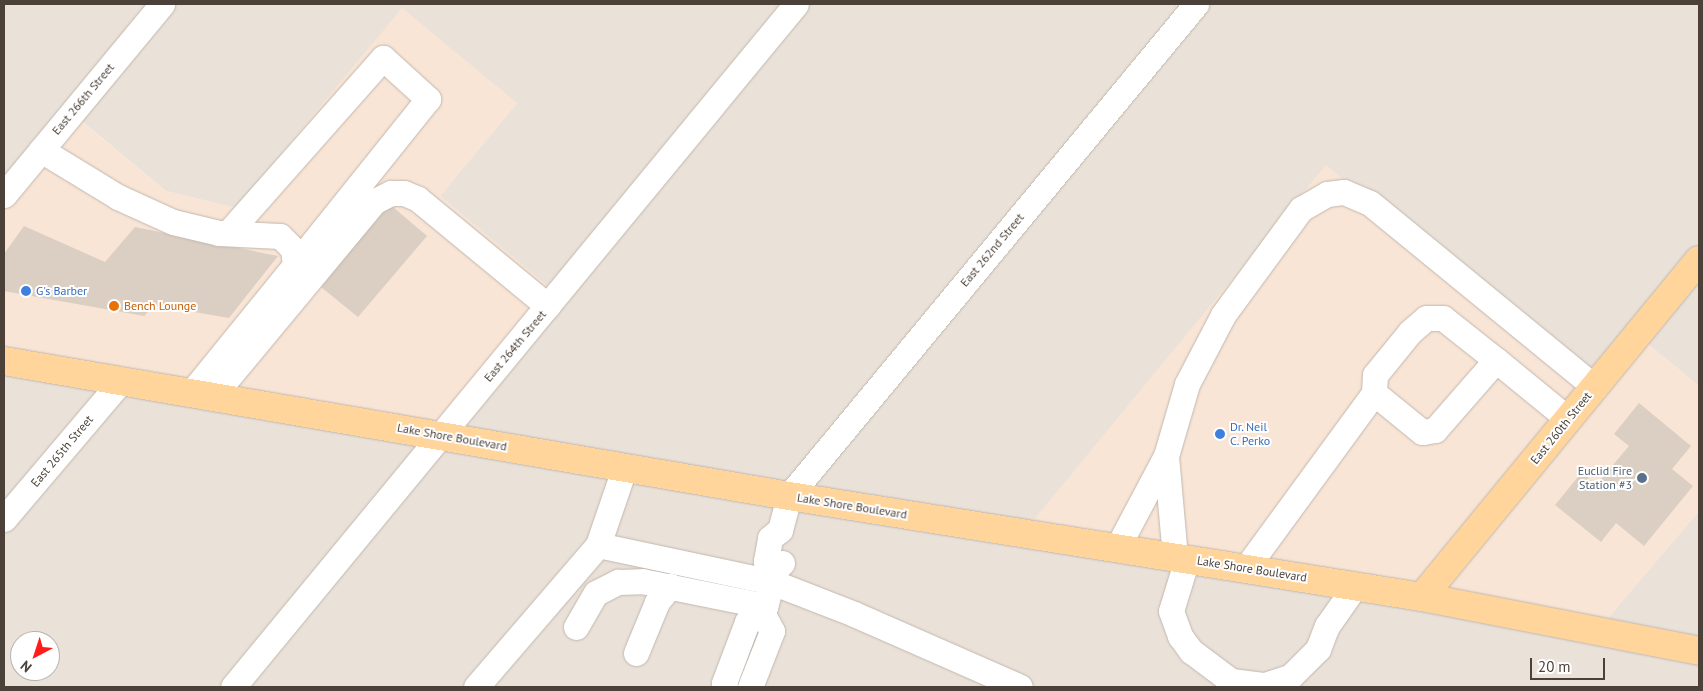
<!DOCTYPE html>
<html>
<head>
<meta charset="utf-8">
<style>
	body { margin:0 }
	#map { position:relative; width:1703px; height:691px; overflow:hidden; background:#f6f1eb; font-family:"PT Sans",sans-serif }
	div>[style] { position:absolute }
	[style*='--x'] { left:calc(var(--x)*1px); top:calc(var(--y)*1px); width:calc(var(--w)*1px); rotate:calc(var(--a)*1deg) }
	.residential>* { inset:0; background:#eae2d9 }
	.commercial>* { inset:0; background:#f8e5d6 }
	.building>* { inset:0; background:#dbcec2 }
	.roads { filter:drop-shadow(0 0 1px #c2b7ad) drop-shadow(0 0 1px #c2b7ad) }
	.minor>* { height:25px; margin:-12.5px; padding:0 12.5px; transform-origin:12.5px; border-radius:12.5px; background:#fff }
	.major>* { height:28px; margin:-14px; padding:0 14px; transform-origin:14px; border-radius:14px; background:#ffd59b }
	.dots>* { width:14px; height:14px; translate:-50% -50%; box-sizing:border-box; border:2px solid #fff; border-radius:50% }
	span { translate:-50% -50%; white-space:nowrap; text-align:center; line-height:1.15; -webkit-text-stroke:4px #fff; paint-order:stroke }
	.street-label { font-size:12px; color:#4b4138 }
	.shop-label { font-size:12px; color:#366cbe }
	.left { translate:0 -50%; text-align:left }
	.food-label { font-size:12px; color:#c56008 }
	.service-label { font-size:12px; color:#4e5e75 }
	.right { translate:-100% -50%; text-align:right }
	.frame { position:absolute; inset:0; border:5px solid #4b4138; pointer-events:none }
	.north { position:absolute; left:10px; top:631px; width:50px; height:50px; box-sizing:border-box; background:#fff; border:1px solid #b7b3af; border-radius:50%; rotate:220deg; font-size:14px; font-weight:700; line-height:20px; text-align:center; color:#4b4138 }
	.north::after { content:''; display:block; margin:auto; width:18px; height:22px; background:#ff1c19; clip-path:polygon(50% 0,100% 100%,50% 72%,0 100%) }
	.scale { position:absolute; left:1530px; top:658px; width:75px; height:22px; box-sizing:border-box; border:2px solid #4b4138; border-top:0; padding-left:6px; font-size:15px; line-height:18px; white-space:nowrap; color:#4b4138; -webkit-text-stroke:4px #fff; paint-order:stroke }
</style>
</head>
<body>
<div id="map">
	<div class="residential">
		<div style="clip-path:polygon(evenodd,4px 4px,1699px 4px,1699px 386px,1637px 335px,1597px 631px,1699px 511px,1699px 687px,4px 687px,4px 361px,557px 294px,440px 196px,517px 103px,236px 208px,166px 191px,72px 113px,4px 195px,4px 4px,20px 641px,50px 641px,50px 671px,20px 671px,20px 641px)"></div>
	</div>
	<div class="commercial">
		<div style="clip-path:polygon(402px 8px,517px 103px,440px 196px,557px 294px,441px 435px,4px 361px,4px 195px,71px 113px,166px 191px,236px 208px)"></div>
		<div style="clip-path:polygon(1326px 165px,1595px 386px,1637px 335px,1699px 386px,1699px 511px,1597px 631px,1023px 533px)"></div>
	</div>
	<div class="building">
		<div style="clip-path:polygon(387px 202px,427px 236px,358px 317px,321px 287px)"></div>
		<div style="clip-path:polygon(24px 226px,105px 262px,135px 227px,278px 256px,229px 318px,154px 305px,144px 316px,4px 291px,4px 254px)"></div>
		<div style="clip-path:polygon(1639px 403px,1691px 446px,1672px 469px,1693px 486px,1644px 546px,1616px 523px,1601px 542px,1555px 505px,1582px 472px,1596px 485px,1629px 446px,1614px 434px)"></div>
	</div>
	<div class="roads">
		<div class="minor">
			<div style="--x:41;--y:150;--w:90;--a:31.4"></div>
			<div style="--x:118;--y:197;--w:60;--a:24.4"></div>
			<div style="--x:173;--y:222;--w:47;--a:13.4"></div>
			<div style="--x:219;--y:233;--w:61;--a:2.8"></div>
			<div style="--x:280;--y:236;--w:18;--a:45"></div>
			<div style="--x:293;--y:249;--w:16;--a:83"></div>
			<div style="--x:295;--y:265;--w:166;--a:129.1"></div>
			<div style="--x:4;--y:195;--w:248;--a:-50.4"></div>
			<div style="--x:228;--y:233;--w:234;--a:-48.5"></div>
			<div style="--x:383;--y:58;--w:61;--a:42.3"></div>
			<div style="--x:428;--y:99;--w:213;--a:128.7"></div>
			<div style="--x:1496;--y:360;--w:93;--a:131.1"></div>
			<div style="--x:1435;--y:430;--w:13;--a:171"></div>
			<div style="--x:1422;--y:432;--w:62;--a:-140.9"></div>
			<div style="--x:1374;--y:393;--w:18;--a:-87"></div>
			<div style="--x:1375;--y:375;--w:55;--a:-50.9"></div>
			<div style="--x:1410;--y:332;--w:21;--a:-41"></div>
			<div style="--x:1426;--y:318;--w:17;--a:0"></div>
			<div style="--x:1443;--y:318;--w:68;--a:38.4"></div>
			<div style="--x:1496;--y:360;--w:93;--a:39.3"></div>
			<div style="--x:212;--y:397;--w:255;--a:-50.3"></div>
			<div style="--x:375;--y:201;--w:18;--a:-27"></div>
			<div style="--x:391;--y:193;--w:13;--a:0"></div>
			<div style="--x:404;--y:193;--w:15;--a:23"></div>
			<div style="--x:418;--y:199;--w:168;--a:39.5"></div>
			<div style="--x:1166;--y:456;--w:75;--a:-73.7"></div>
			<div style="--x:1187;--y:384;--w:78;--a:-62.4"></div>
			<div style="--x:1223;--y:315;--w:132;--a:-53.7"></div>
			<div style="--x:1301;--y:209;--w:30;--a:-30"></div>
			<div style="--x:1327;--y:194;--w:17;--a:-7"></div>
			<div style="--x:1344;--y:192;--w:28;--a:23"></div>
			<div style="--x:1370;--y:203;--w:291;--a:39.3"></div>
			<div style="--x:4;--y:519;--w:180;--a:-49.7"></div>
			<div style="--x:598;--y:545;--w:178;--a:12"></div>
			<div style="--x:772;--y:582;--w:33;--a:106"></div>
			<div style="--x:763;--y:614;--w:19;--a:62"></div>
			<div style="--x:772;--y:631;--w:60;--a:111.4"></div>
			<div style="--x:1117;--y:548;--w:104;--a:-62"></div>
			<div style="--x:1166;--y:456;--w:101;--a:84.9"></div>
			<div style="--x:1187;--y:559;--w:54;--a:107.1"></div>
			<div style="--x:1171;--y:611;--w:27;--a:70"></div>
			<div style="--x:1180;--y:636;--w:19;--a:54"></div>
			<div style="--x:1191;--y:651;--w:50;--a:36.9"></div>
			<div style="--x:1231;--y:681;--w:34;--a:7"></div>
			<div style="--x:1265;--y:685;--w:26;--a:-18"></div>
			<div style="--x:1290;--y:677;--w:40;--a:-45"></div>
			<div style="--x:1318;--y:649;--w:25;--a:-69"></div>
			<div style="--x:1327;--y:626;--w:49;--a:-55"></div>
			<div style="--x:782;--y:563;--w:11;--a:135"></div>
			<div style="--x:774;--y:571;--w:11;--a:100"></div>
			<div style="--x:772;--y:582;--w:88;--a:21.3"></div>
			<div style="--x:854;--y:614;--w:181;--a:23.7"></div>
			<div style="--x:1246;--y:568;--w:217;--a:-53.8"></div>
			<div style="--x:774;--y:571;--w:13;--a:-129"></div>
			<div style="--x:766;--y:561;--w:23;--a:-80"></div>
			<div style="--x:770;--y:538;--w:13;--a:-39"></div>
			<div style="--x:780;--y:530;--w:35;--a:-75"></div>
			<div style="--x:789;--y:496;--w:639;--a:-50.4"></div>
			<div style="--x:576;--y:627;--w:39;--a:-60"></div>
			<div style="--x:596;--y:593;--w:25;--a:-27"></div>
			<div style="--x:618;--y:582;--w:24;--a:-2"></div>
			<div style="--x:642;--y:581;--w:126;--a:11.5"></div>
			<div style="--x:636;--y:653;--w:55;--a:-67.6"></div>
			<div style="--x:657;--y:602;--w:21;--a:-51"></div>
			<div style="--x:233;--y:687;--w:885;--a:-50.5"></div>
			<div style="--x:476;--y:687;--w:187;--a:-49.3"></div>
			<div style="--x:598;--y:545;--w:83;--a:-71.1"></div>
			<div style="--x:725;--y:687;--w:4;--a:-104"></div>
			<div style="--x:724;--y:683;--w:65;--a:-69.3"></div>
			<div style="--x:747;--y:622;--w:18;--a:-27"></div>
		</div>
		<div class="major">
			<div style="--x:4;--y:361;--w:797;--a:9.76"></div>
			<div style="--x:789;--y:496;--w:641;--a:9.07"></div>
			<div style="--x:1422;--y:597;--w:282;--a:11"></div>
			<div style="--x:1422;--y:597;--w:436;--a:-50.6"></div>
		</div>
	</div>
	<div class="dots">
		<div style="left:26px;top:291px;background:#3f7fe0"></div>
		<div style="left:114px;top:306px;background:#e8710a"></div>
		<div style="left:1220px;top:434px;background:#3f7fe0"></div>
		<div style="left:1642px;top:478px;background:#5c6f8a"></div>
	</div>
	<div class="street-label">
		<span style="left:83px;top:99px;rotate:-50deg">East 266th Street</span>
		<span style="left:992px;top:250px;rotate:-50deg">East 262nd Street</span>
		<span style="left:515px;top:346px;rotate:-50deg">East 264th Street</span>
		<span style="left:1561px;top:428px;rotate:-51deg">East 260th Street</span>
		<span style="left:452px;top:437px;rotate:10deg">Lake Shore Boulevard</span>
		<span style="left:62px;top:451px;rotate:-50deg">East 265th Street</span>
		<span style="left:852px;top:506px;rotate:9deg">Lake Shore Boulevard</span>
		<span style="left:1252px;top:569px;rotate:9deg">Lake Shore Boulevard</span>
	</div>
	<div class="shop-label">
		<span class="left" style="left:36px;top:291px">G's Barber</span>
		<span class="left" style="left:1230px;top:434px">Dr. Neil<br>C. Perko</span>
	</div>
	<div class="food-label">
		<span class="left" style="left:124px;top:306px">Bench Lounge</span>
	</div>
	<div class="service-label">
		<span class="right" style="left:1632px;top:478px">Euclid Fire<br>Station #3</span>
	</div>
	<div class="frame"></div>
	<div class="north">N</div>
	<div class="scale">20 m</div>
</div>
</body>
</html>
